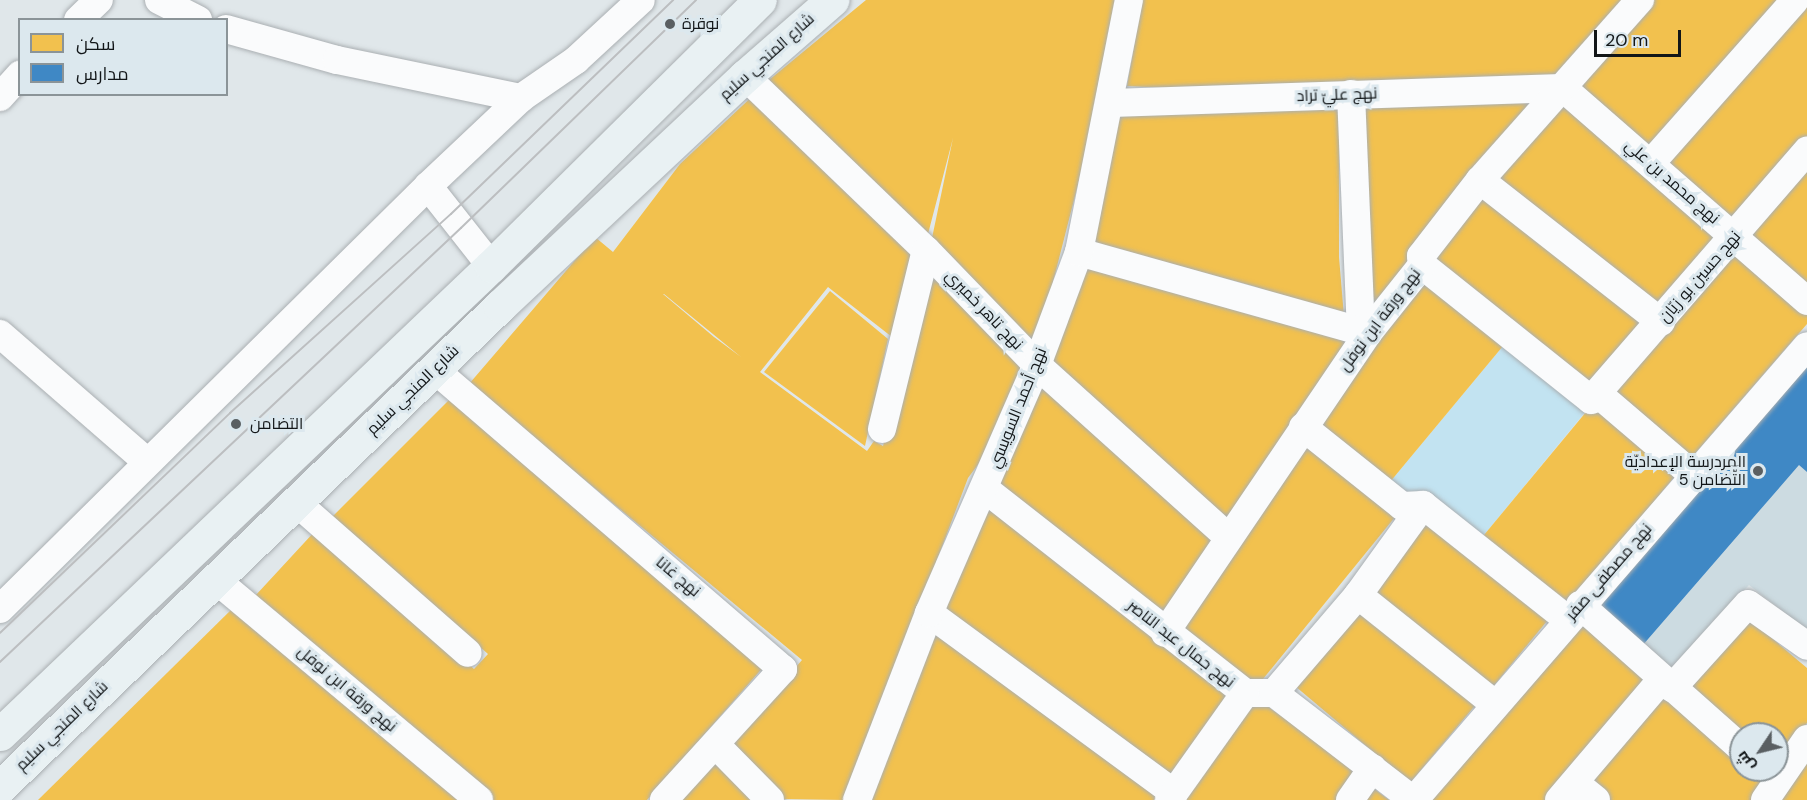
<!DOCTYPE html>
<html>
<head>
<meta charset="utf-8">
<style>
	body { margin:0 }
	#map { position:relative; width:1807px; height:800px; overflow:hidden; background:#e0e7ea; font-family:"DM Sans",Cairo,sans-serif }
	div>[style] { position:absolute }
	[style*='--x'] { left:calc(var(--x)*1px); top:calc(var(--y)*1px); width:calc(var(--w)*1px); rotate:calc(var(--a)*1deg) }
	.built>* { inset:0; background:#ccdbe1 }
	.green>* { inset:0; background:#c2e3f1 }
	.homes>* { inset:0; background:#f2c14e }
	.schools>* { inset:0; background:#3f88c5 }
	.roads { filter:drop-shadow(0 0 2px #aaafb2) drop-shadow(0 0 2px #aaafb2) }
	.minor>* { height:28px; margin:-14px; padding:0 14px; transform-origin:14px; border-radius:14px; background:#fafbfc }
	.secondary>* { height:33px; margin:-16.5px; padding:0 16.5px; transform-origin:16.5px; border-radius:16.5px; background:#e9f1f3 }
	.tram>* { height:1.5px; margin:-0.75px; padding:0 0.75px; transform-origin:0.75px; border-radius:0.75px; background:#bcbec0 }
	.dots>* { width:16px; height:16px; translate:-50% -50%; box-sizing:border-box; border:3px solid #dce8ee; border-radius:50% }
	span { translate:-50% -50%; white-space:nowrap; text-align:center; line-height:1.15; -webkit-text-stroke:6px #dce8ee; paint-order:stroke }
	.poi-label { font-size:16px; color:#121618 }
	.left { translate:0 -50%; text-align:left }
	.right { translate:-100% -50%; text-align:right }
	.street-label { font-size:16px; color:#121618 }
	.legend { position:absolute; left:18px; top:18px; width:210px; height:78px; box-sizing:border-box; background:#dce8ee; border:2px solid #8b9498; margin:0; padding:8px 10px; list-style:none; font-size:18px; color:#121618 }
	.legend li { display:flex; align-items:center; gap:12px; height:30px }
	.legend b { width:30px; border:2px solid #8b9498 }
	.north { position:absolute; left:1729px; top:722px; width:60px; height:60px; box-sizing:border-box; background:#dce8ee; border:2px solid #8b9498; border-radius:50%; rotate:235deg; font-size:16px; font-weight:700; line-height:24px; text-align:center; color:#121618 }
	.north::after { content:''; display:block; margin:auto; width:21px; height:27px; background:#5a5f62; clip-path:polygon(50% 0,100% 100%,50% 72%,0 100%) }
	.scale { position:absolute; left:1594px; top:30px; width:87px; height:27px; box-sizing:border-box; border:3px solid #121618; border-top:0; padding-left:8px; font-size:18px; line-height:21px; white-space:nowrap; color:#121618; -webkit-text-stroke:4px #dce8ee; paint-order:stroke }
</style>
</head>
<body>
<div id="map">
	<div class="built">
		<div style="clip-path:polygon(1807px 357px,1807px 630px,1749px 585px,1670px 671px,1593px 604px)"></div>
	</div>
	<div class="green">
		<div style="clip-path:polygon(1508px 340px,1591px 405px,1479px 541px,1385px 488px)"></div>
	</div>
	<div class="homes">
		<div style="clip-path:polygon(866px 0,1118px 0,1086px 153px,1051px 290px,1031px 347px,932px 238px,953px 138px,928px 234px,769px 80px)"></div>
		<div style="clip-path:polygon(1142px 0,1623px 0,1559px 82px,1207px 90px,1127px 86px)"></div>
		<div style="clip-path:polygon(1651px 0,1779px 0,1647px 155px,1573px 92px)"></div>
		<div style="clip-path:polygon(1807px 0,1807px 142px,1736px 228px,1660px 165px)"></div>
		<div style="clip-path:polygon(evenodd,758px 91px,915px 249px,892px 337px,828px 287px,760px 372px,867px 451px,874px 441px,883px 446px,933px 275px,1025px 370px,1000px 435px,968px 478px,846px 800px,781px 799px,727px 746px,802px 660px,469px 384px,595px 237px,613px 252px,680px 164px,758px 91px,663px 294px,664px 294px,741px 357px,714px 337px,663px 294px)"></div>
		<div style="clip-path:polygon(1563px 95px,1727px 239px,1658px 314px,1488px 181px)"></div>
		<div style="clip-path:polygon(1542px 96px,1375px 308px,1360px 303px,1362px 105px)"></div>
		<div style="clip-path:polygon(1120px 110px,1339px 110px,1339px 257px,1344px 316px,1253px 286px,1091px 242px)"></div>
		<div style="clip-path:polygon(1807px 161px,1807px 290px,1743px 233px)"></div>
		<div style="clip-path:polygon(1483px 185px,1650px 322px,1589px 397px,1422px 259px)"></div>
		<div style="clip-path:polygon(1736px 246px,1807px 308px,1807px 324px,1686px 464px,1606px 396px)"></div>
		<div style="clip-path:polygon(1085px 262px,1353px 342px,1231px 525px,1045px 366px)"></div>
		<div style="clip-path:polygon(1427px 273px,1508px 340px,1385px 488px,1310px 426px)"></div>
		<div style="clip-path:polygon(830px 291px,888px 339px,865px 446px,764px 372px)"></div>
		<div style="clip-path:polygon(1040px 382px,1218px 542px,1162px 622px,997px 483px)"></div>
		<div style="clip-path:polygon(452px 397px,765px 665px,647px 800px,489px 800px,255px 596px,316px 530px,474px 669px,488px 654px,332px 517px)"></div>
		<div style="clip-path:polygon(1596px 400px,1680px 470px,1564px 611px,1479px 541px)"></div>
		<div style="clip-path:polygon(1305px 434px,1400px 511px,1254px 690px,1178px 629px)"></div>
		<div style="clip-path:polygon(987px 500px,1234px 694px,1172px 783px,935px 610px)"></div>
		<div style="clip-path:polygon(1429px 514px,1552px 615px,1487px 694px,1365px 592px)"></div>
		<div style="clip-path:polygon(1357px 600px,1478px 702px,1410px 783px,1289px 681px)"></div>
		<div style="clip-path:polygon(235px 606px,468px 800px,38px 800px)"></div>
		<div style="clip-path:polygon(1741px 612px,1807px 668px,1807px 723px,1777px 759px,1777px 734px,1741px 734px,1677px 688px)"></div>
		<div style="clip-path:polygon(1579px 618px,1652px 680px,1549px 800px,1427px 800px)"></div>
		<div style="clip-path:polygon(931px 624px,1163px 787px,1154px 800px,861px 800px)"></div>
		<div style="clip-path:polygon(1656px 690px,1741px 758px,1741px 770px,1756px 770px,1769px 781px,1754px 800px,1604px 800px,1583px 783px)"></div>
		<div style="clip-path:polygon(1251px 695px,1361px 771px,1341px 800px,1179px 800px)"></div>
		<div style="clip-path:polygon(1807px 748px,1807px 800px,1771px 800px)"></div>
		<div style="clip-path:polygon(717px 757px,762px 800px,679px 800px)"></div>
		<div style="clip-path:polygon(1369px 785px,1389px 800px,1359px 800px)"></div>
	</div>
	<div class="schools">
		<div style="clip-path:polygon(1807px 357px,1807px 472px,1799px 465px,1642px 646px,1593px 604px)"></div>
	</div>
	<div class="roads">
		<div class="minor">
			<div style="--x:159;--y:0;--w:44;--a:27.1"></div>
			<div style="--x:78;--y:20;--w:29;--a:-44"></div>
			<div style="--x:226;--y:29;--w:115;--a:15.6"></div>
			<div style="--x:337;--y:60;--w:188;--a:11.7"></div>
			<div style="--x:745;--y:76;--w:251;--a:43.9"></div>
			<div style="--x:926;--y:250;--w:160;--a:46"></div>
			<div style="--x:1037;--y:365;--w:258;--a:42"></div>
			<div style="--x:1351;--y:94;--w:236;--a:87.6"></div>
			<div style="--x:0;--y:97;--w:30;--a:-48"></div>
			<div style="--x:1110;--y:103;--w:453;--a:-1.9"></div>
			<div style="--x:1563;--y:88;--w:324;--a:41.1"></div>
			<div style="--x:1651;--y:163;--w:217;--a:-48.5"></div>
			<div style="--x:1480;--y:180;--w:230;--a:38.1"></div>
			<div style="--x:1079;--y:252;--w:300;--a:15.7"></div>
			<div style="--x:1422;--y:265;--w:216;--a:38.6"></div>
			<div style="--x:1591;--y:400;--w:330;--a:-49.1"></div>
			<div style="--x:491;--y:266;--w:102;--a:-128.2"></div>
			<div style="--x:428;--y:186;--w:128;--a:-43.4"></div>
			<div style="--x:521;--y:98;--w:67;--a:-34.6"></div>
			<div style="--x:576;--y:60;--w:88;--a:-42.7"></div>
			<div style="--x:0;--y:334;--w:195;--a:41"></div>
			<div style="--x:435;--y:370;--w:459;--a:40.7"></div>
			<div style="--x:783;--y:669;--w:177;--a:132.3"></div>
			<div style="--x:1597;--y:393;--w:126;--a:40.5"></div>
			<div style="--x:1303;--y:427;--w:127;--a:38.6"></div>
			<div style="--x:1402;--y:506;--w:21;--a:-3"></div>
			<div style="--x:1423;--y:505;--w:184;--a:38.4"></div>
			<div style="--x:882;--y:429;--w:184;--a:-76.2"></div>
			<div style="--x:985;--y:489;--w:330;--a:38.1"></div>
			<div style="--x:1245;--y:693;--w:29;--a:0"></div>
			<div style="--x:1274;--y:693;--w:175;--a:37.6"></div>
			<div style="--x:297;--y:503;--w:227;--a:41.3"></div>
			<div style="--x:215;--y:579;--w:344;--a:39.9"></div>
			<div style="--x:1358;--y:595;--w:176;--a:38.6"></div>
			<div style="--x:1580;--y:605;--w:215;--a:41.6"></div>
			<div style="--x:0;--y:609;--w:602;--a:-44.66"></div>
			<div style="--x:929;--y:613;--w:304;--a:36.3"></div>
			<div style="--x:1165;--y:633;--w:362;--a:-55.9"></div>
			<div style="--x:1368;--y:333;--w:87;--a:-51.5"></div>
			<div style="--x:1422;--y:265;--w:9;--a:-96"></div>
			<div style="--x:1421;--y:256;--w:96;--a:-52.2"></div>
			<div style="--x:1480;--y:180;--w:241;--a:-48.4"></div>
			<div style="--x:1672;--y:688;--w:113;--a:-47.9"></div>
			<div style="--x:1748;--y:604;--w:72;--a:35.4"></div>
			<div style="--x:1274;--y:693;--w:129;--a:-49.4"></div>
			<div style="--x:1358;--y:595;--w:111;--a:-54.2"></div>
			<div style="--x:716;--y:745;--w:77;--a:45.5"></div>
			<div style="--x:1575;--y:783;--w:27;--a:39"></div>
			<div style="--x:857;--y:800;--w:200;--a:-68.9"></div>
			<div style="--x:929;--y:613;--w:270;--a:-66.5"></div>
			<div style="--x:1037;--y:365;--w:121;--a:-69.6"></div>
			<div style="--x:1079;--y:252;--w:257;--a:-78.8"></div>
			<div style="--x:1169;--y:800;--w:131;--a:-54.6"></div>
			<div style="--x:1350;--y:800;--w:39;--a:-55"></div>
			<div style="--x:1414;--y:800;--w:600;--a:-49.12"></div>
			<div style="--x:1559;--y:800;--w:159;--a:-49.6"></div>
			<div style="--x:1765;--y:800;--w:74;--a:-55.5"></div>
		</div>
		<div class="secondary">
			<div style="--x:0;--y:734;--w:678;--a:-43.63"></div>
			<div style="--x:491;--y:266;--w:378;--a:-44.7"></div>
			<div style="--x:0;--y:787;--w:694;--a:-43.89"></div>
			<div style="--x:500;--y:306;--w:336;--a:-43.2"></div>
			<div style="--x:745;--y:76;--w:116;--a:-41.1"></div>
		</div>
	</div>
	<div class="tram">
		<div style="--x:0;--y:633;--w:318;--a:-43.7"></div>
		<div style="--x:230;--y:413;--w:297;--a:-42"></div>
		<div style="--x:451;--y:214;--w:308;--a:-43.9"></div>
		<div style="--x:0;--y:662;--w:633;--a:-43.27"></div>
		<div style="--x:461;--y:228;--w:327;--a:-44.1"></div>
	</div>
	<div class="dots">
		<div style="left:670px;top:24px;background:#5a5f62"></div>
		<div style="left:236px;top:424px;background:#5a5f62"></div>
		<div style="left:1758px;top:471px;background:#5a5f62"></div>
	</div>
	<div class="poi-label">
		<span class="left" style="left:682px;top:24px">نوقرة</span>
		<span class="left" style="left:250px;top:424px">التضامن</span>
		<span class="right" style="left:1746px;top:471px">المردرسة الإعداديّة<br>التّضامن 5</span>
	</div>
	<div class="street-label">
		<span style="left:767px;top:57px;rotate:-42deg">شارع المنجي سليم</span>
		<span style="left:1337px;top:95px;rotate:-2deg">نهج عليّ تراد</span>
		<span style="left:1672px;top:182px;rotate:41deg">نهج محمد بن علي</span>
		<span style="left:1700px;top:277px;rotate:-49deg">نهج حسين بو زيّان</span>
		<span style="left:984px;top:310px;rotate:46deg">نهج تاهر خميري</span>
		<span style="left:1380px;top:320px;rotate:-53deg">نهج ورقة ابن نوفل</span>
		<span style="left:413px;top:390px;rotate:-44deg">شارع المنجي سليم</span>
		<span style="left:1018px;top:408px;rotate:-68deg">نهج أحمد السويسي</span>
		<span style="left:1609px;top:572px;rotate:-49deg">نهج مصطفى صفر</span>
		<span style="left:678px;top:577px;rotate:40deg">نهج غانا</span>
		<span style="left:1181px;top:644px;rotate:38deg">نهج جمال عبد الناصر</span>
		<span style="left:347px;top:689px;rotate:40deg">نهج ورقة ابن نوفل</span>
		<span style="left:62px;top:726px;rotate:-44deg">شارع المنجي سليم</span>
	</div>
	<ul class="legend">
	<li><b style="height:16px;background:#f2c14e"></b>سكن</li>
	<li><b style="height:16px;background:#3f88c5"></b>مدارس</li>
	</ul>
	<div class="north">ش</div>
	<div class="scale">20 m</div>
</div>
</body>
</html>
